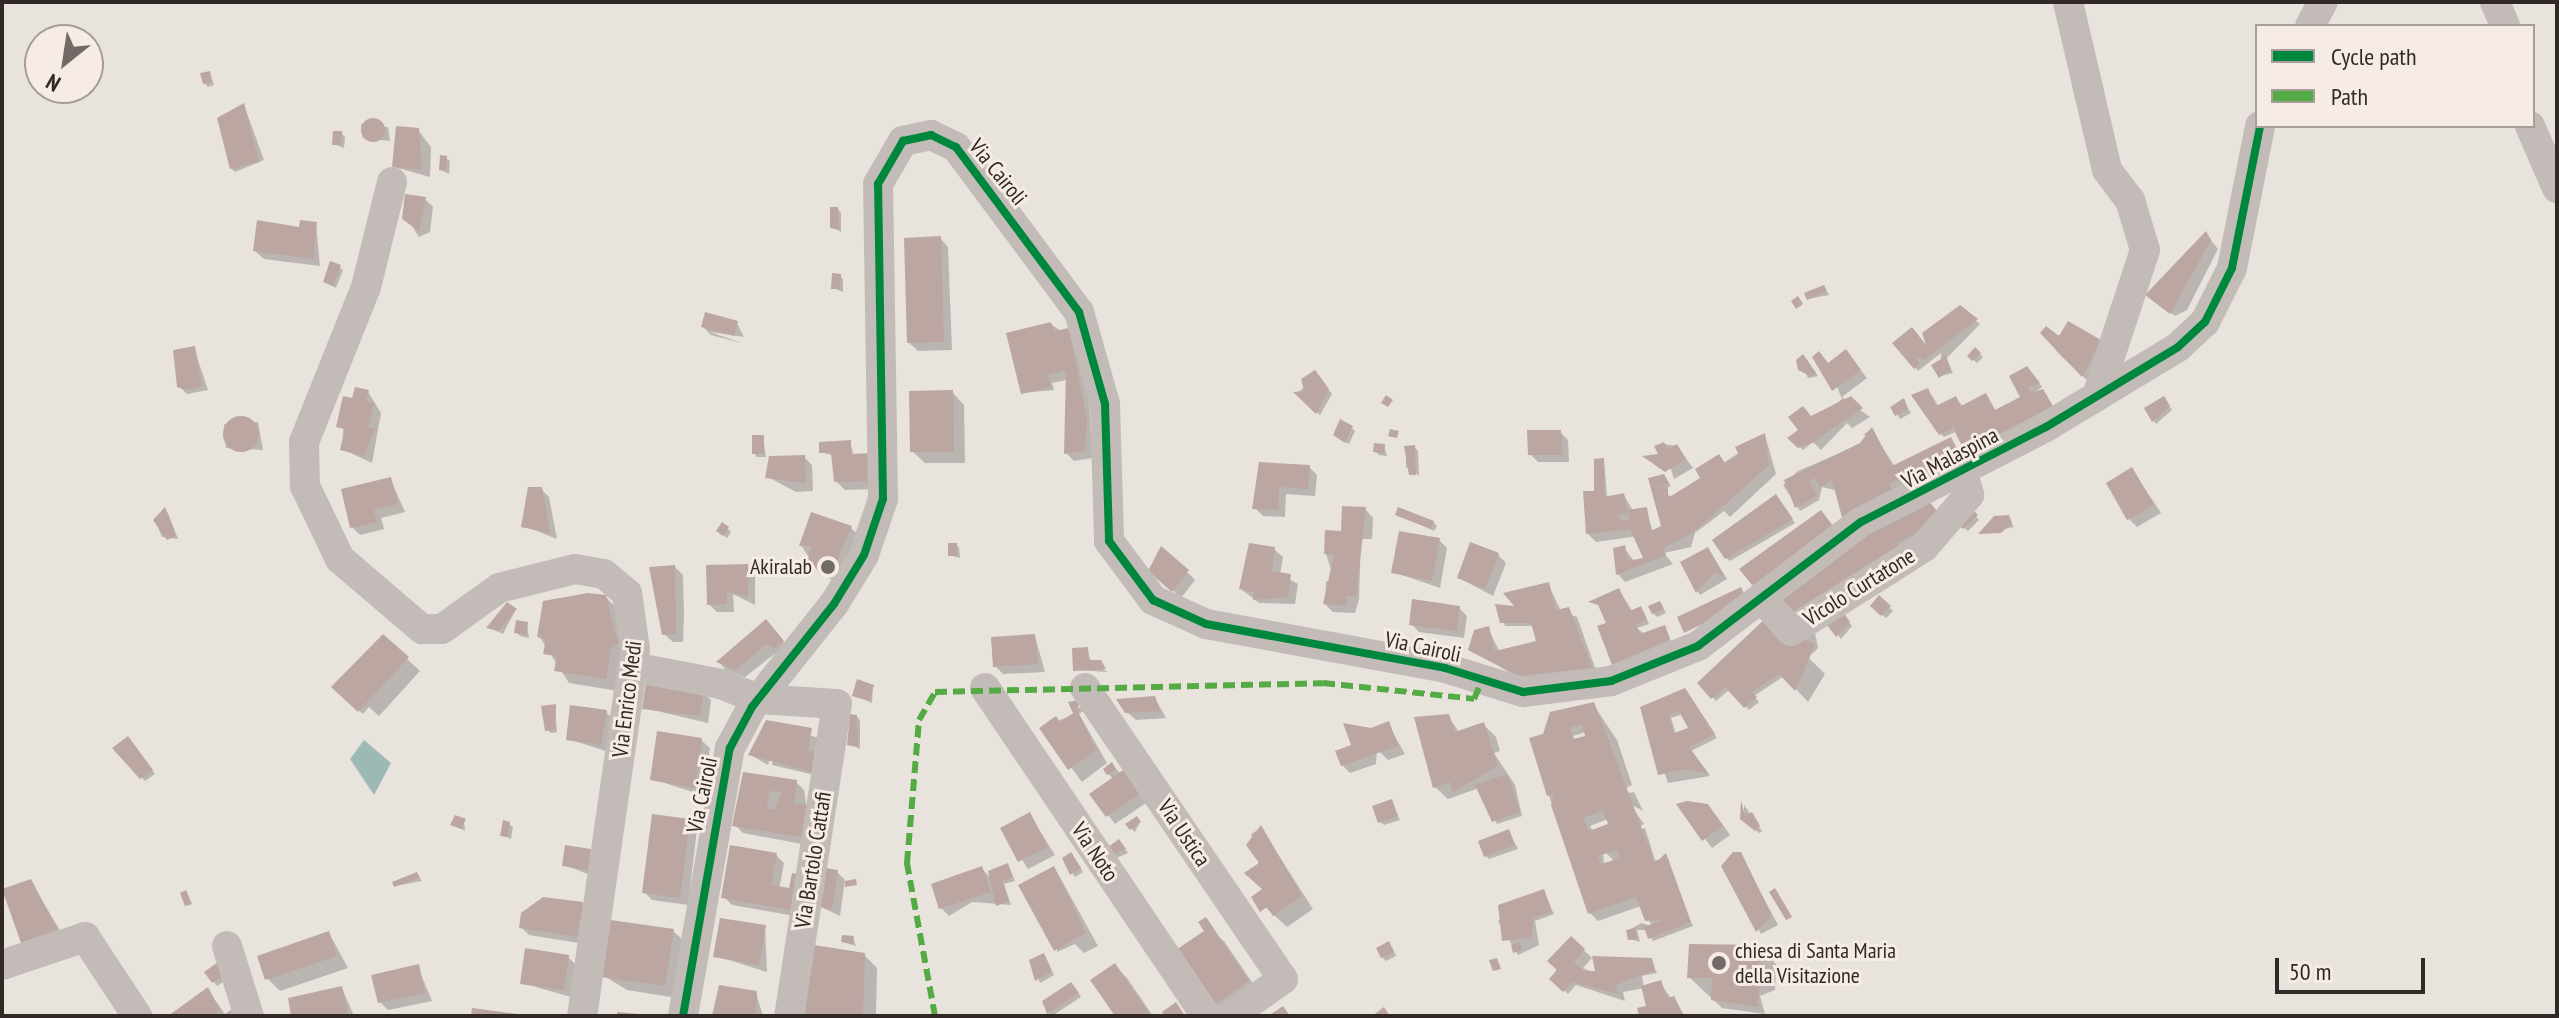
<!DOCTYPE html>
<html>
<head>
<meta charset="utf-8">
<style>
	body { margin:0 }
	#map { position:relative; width:2559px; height:1018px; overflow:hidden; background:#e9e3de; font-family:"PT Sans Narrow",sans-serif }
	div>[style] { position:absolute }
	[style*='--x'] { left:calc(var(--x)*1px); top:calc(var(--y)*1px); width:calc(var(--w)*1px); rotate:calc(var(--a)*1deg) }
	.water>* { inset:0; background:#9db9b5 }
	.shadow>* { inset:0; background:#0003 }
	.building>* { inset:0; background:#bba6a1 }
	.round { border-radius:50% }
	.minor>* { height:30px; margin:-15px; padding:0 15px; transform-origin:15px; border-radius:15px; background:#c2bbb7 }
	.quiet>* { height:6px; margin-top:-3px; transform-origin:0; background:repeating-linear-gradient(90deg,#54ab44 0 12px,transparent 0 18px) }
	.cycleway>* { height:8px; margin:-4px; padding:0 4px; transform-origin:4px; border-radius:4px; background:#00873e }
	.dots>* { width:22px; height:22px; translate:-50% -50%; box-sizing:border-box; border:4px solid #f6ece5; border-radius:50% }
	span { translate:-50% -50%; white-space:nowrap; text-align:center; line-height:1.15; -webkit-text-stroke:6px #f6ece5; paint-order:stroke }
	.street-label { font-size:22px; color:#312926 }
	.poi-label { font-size:22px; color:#312926 }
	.right { translate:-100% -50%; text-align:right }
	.left { translate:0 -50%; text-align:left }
	.frame { position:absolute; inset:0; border:4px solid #312926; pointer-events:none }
	.legend { position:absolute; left:2255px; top:24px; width:280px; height:104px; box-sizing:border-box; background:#f6ece5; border:2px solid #a79e99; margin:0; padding:10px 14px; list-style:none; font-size:24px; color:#312926 }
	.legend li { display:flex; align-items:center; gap:16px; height:40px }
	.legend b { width:40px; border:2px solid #a79e99 }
	.north { position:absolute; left:24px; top:24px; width:80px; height:80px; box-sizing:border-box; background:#f6ece5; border:2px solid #a79e99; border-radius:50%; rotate:210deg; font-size:22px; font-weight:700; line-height:32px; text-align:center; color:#312926 }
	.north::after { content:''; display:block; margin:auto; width:28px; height:36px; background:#716a66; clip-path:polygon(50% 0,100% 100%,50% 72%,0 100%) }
	.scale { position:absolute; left:2275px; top:958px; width:150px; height:36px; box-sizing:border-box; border:4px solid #312926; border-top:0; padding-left:10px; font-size:24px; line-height:28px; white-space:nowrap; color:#312926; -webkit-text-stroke:6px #f6ece5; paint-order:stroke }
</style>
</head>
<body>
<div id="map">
	<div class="water">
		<div style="clip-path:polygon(364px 740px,391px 763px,374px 795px,350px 759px)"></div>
	</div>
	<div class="shadow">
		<div style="clip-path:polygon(210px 73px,214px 85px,208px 87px,204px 83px)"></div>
		<div style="clip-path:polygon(244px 105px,264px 160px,235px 172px,231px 168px)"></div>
		<div style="clip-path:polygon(361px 124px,388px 127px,390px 141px,363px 138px)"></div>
		<div style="clip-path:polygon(418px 130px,431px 147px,430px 177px,394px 167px)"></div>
		<div style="clip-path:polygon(341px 133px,345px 137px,344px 148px,334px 144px)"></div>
		<div style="clip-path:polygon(446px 158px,450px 161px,449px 174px,441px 170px)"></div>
		<div style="clip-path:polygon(425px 199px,433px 207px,430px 232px,419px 237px,412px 226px)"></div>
		<div style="clip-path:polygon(838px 209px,841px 213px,841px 232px,832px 227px)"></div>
		<div style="clip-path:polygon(316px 224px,320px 266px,264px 259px,255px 251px)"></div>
		<div style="clip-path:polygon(2206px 234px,2218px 249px,2187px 310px,2175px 316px,2151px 298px)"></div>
		<div style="clip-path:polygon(940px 238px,948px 247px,952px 350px,918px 351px,909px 343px)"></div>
		<div style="clip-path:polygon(339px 267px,343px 270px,336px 288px,325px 282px)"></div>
		<div style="clip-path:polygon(840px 276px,843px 279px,843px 292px,833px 288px)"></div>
		<div style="clip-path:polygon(1827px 291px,1829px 295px,1808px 299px)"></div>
		<div style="clip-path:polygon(1960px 308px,1980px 324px,1946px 359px,1953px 373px,1941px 376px,1941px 353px,1918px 371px,1895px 343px,1927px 347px)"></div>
		<div style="clip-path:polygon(737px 323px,744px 337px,710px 332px,742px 343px,711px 335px,703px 327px)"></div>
		<div style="clip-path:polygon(1051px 324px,1072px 339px,1089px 393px,1092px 458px,1074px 461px,1066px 453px,1071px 379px,1052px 383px,1054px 390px,1023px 393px)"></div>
		<div style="clip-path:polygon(2043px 333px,2099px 342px,2091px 384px,2058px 353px)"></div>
		<div style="clip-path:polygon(194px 348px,208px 390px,187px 394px,179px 386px)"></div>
		<div style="clip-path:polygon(1976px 350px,1983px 357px,1977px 363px,1969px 356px)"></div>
		<div style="clip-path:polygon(1846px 352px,1867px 378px,1842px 397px,1870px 417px,1852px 428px,1847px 423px,1821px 450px,1813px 442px,1803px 450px,1790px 438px,1842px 399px,1828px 365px)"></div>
		<div style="clip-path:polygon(1798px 360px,1807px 360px,1818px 376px,1808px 378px)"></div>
		<div style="clip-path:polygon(2031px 372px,2042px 387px,2031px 395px,2045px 394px,2055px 411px,1992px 448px,1956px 399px,1964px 407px,1986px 396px,1997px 413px,2024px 397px)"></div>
		<div style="clip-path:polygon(1318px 376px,1332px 394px,1320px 415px,1297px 393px)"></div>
		<div style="clip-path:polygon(368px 392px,381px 413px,372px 463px,342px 449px,345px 398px,358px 402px)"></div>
		<div style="clip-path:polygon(952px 392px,964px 405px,965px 463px,925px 463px,912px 451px)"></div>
		<div style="clip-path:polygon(1931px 394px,1955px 432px,1944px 437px,1940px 433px)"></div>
		<div style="clip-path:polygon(1904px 401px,1911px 413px,1900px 419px,1893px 407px)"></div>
		<div style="clip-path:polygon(2167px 402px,2172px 410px,2156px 424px,2153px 420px)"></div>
		<div style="clip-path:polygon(258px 422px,263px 450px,226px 448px,224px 424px)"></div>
		<div style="clip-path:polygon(1352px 428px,1355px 431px,1349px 444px,1339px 438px)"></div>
		<div style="clip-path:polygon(1871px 429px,1895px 467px,1951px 440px,1968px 468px,1844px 520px,1835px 490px,1822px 487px,1819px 500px,1800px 511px,1783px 485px,1798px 471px,1868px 441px,1864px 434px)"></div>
		<div style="clip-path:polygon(1560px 432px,1568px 440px,1569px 462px,1538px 462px,1530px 454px)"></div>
		<div style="clip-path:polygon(evenodd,1765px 435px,1776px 474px,1730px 517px,1724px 511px,1695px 533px,1691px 547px,1664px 553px,1673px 564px,1625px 582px,1618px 574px,1624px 548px,1634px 561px,1645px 557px,1638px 536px,1596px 542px,1588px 534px,1604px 460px,1607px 496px,1624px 495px,1633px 511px,1646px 509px,1653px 532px,1665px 527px,1651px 479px,1664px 476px,1671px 486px,1659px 491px,1673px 497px,1765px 435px,1689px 515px,1696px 532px,1695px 532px,1684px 519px,1689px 515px)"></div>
		<div style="clip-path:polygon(763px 438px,766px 457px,757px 457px,754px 453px)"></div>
		<div style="clip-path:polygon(850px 442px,854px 456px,877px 489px,845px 490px,836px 481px,834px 456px,821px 452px)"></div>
		<div style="clip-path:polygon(1663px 444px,1677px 446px,1693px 468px,1674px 479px)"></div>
		<div style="clip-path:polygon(1384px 446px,1387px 456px,1379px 455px,1375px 451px)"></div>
		<div style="clip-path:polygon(1414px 447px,1418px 451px,1419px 476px,1406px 467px,1406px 448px)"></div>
		<div style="clip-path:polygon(804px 457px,812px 465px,813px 491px,796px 492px,768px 477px)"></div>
		<div style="clip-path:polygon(1261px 464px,1309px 467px,1317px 475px,1315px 496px,1286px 494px,1285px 517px,1263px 516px,1255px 508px)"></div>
		<div style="clip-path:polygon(2132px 469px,2161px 513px,2137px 527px,2129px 519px)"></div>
		<div style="clip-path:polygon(391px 480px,405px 512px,381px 518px,384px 529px,360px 535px,352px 527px)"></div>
		<div style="clip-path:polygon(541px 489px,549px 497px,557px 539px,524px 526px)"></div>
		<div style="clip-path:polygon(1779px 500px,1795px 523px,1730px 561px,1726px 558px)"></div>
		<div style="clip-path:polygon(1365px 509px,1373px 518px,1372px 539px,1361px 539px,1359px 599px,1355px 613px,1333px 612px,1325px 604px,1326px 581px,1335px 582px,1326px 554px)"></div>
		<div style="clip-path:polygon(165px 510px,168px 513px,178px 539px,162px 537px,155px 520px)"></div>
		<div style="clip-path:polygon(1970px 510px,1979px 520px,1968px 531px,1958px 522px)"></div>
		<div style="clip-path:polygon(1398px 514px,1433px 522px,1437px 526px,1434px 531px)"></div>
		<div style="clip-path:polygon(2008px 517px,2014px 527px,1981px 534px,1995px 518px)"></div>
		<div style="clip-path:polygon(1891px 525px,1949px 527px,1870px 577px)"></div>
		<div style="clip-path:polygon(851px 528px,864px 540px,844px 584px,820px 575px,801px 545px)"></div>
		<div style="clip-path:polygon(728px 529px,731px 532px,727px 538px,722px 534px)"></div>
		<div style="clip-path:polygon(1439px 540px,1447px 548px,1440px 588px,1393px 572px)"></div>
		<div style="clip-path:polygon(956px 545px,959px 548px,960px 558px,950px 555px)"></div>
		<div style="clip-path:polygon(1274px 549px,1283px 557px,1280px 574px,1298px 584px,1295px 604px,1259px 603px,1241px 589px)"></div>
		<div style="clip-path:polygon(1708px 550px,1727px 579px,1700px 595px,1682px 563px)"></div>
		<div style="clip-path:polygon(1498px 555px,1506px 563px,1493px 596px,1459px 578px)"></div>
		<div style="clip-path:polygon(747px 566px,755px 574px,755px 605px,733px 594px,734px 612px,717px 612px,709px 604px)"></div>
		<div style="clip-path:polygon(675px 567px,683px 575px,684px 615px,683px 642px,673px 642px,664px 634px)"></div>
		<div style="clip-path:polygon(1187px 572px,1195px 580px,1181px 598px,1159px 578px)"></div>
		<div style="clip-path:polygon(1548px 584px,1561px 611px,1577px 617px,1598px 676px,1527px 683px,1471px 649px,1488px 629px,1500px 652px,1540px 642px,1534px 626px,1505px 626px,1497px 606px,1518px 607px)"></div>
		<div style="clip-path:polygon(1619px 590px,1633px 612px,1644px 612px,1649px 624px,1637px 628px,1643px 633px,1664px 628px,1672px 643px,1618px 668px,1608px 623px)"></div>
		<div style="clip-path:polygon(606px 597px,618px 610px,621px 628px,618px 691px,569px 683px,539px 636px)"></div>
		<div style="clip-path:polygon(1879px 598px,1893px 611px,1886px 618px,1872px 606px)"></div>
		<div style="clip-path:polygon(1660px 603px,1666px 613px,1657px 617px,1653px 613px)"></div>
		<div style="clip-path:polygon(1459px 608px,1467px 616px,1464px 638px,1419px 632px,1411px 624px)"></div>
		<div style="clip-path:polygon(1841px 610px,1852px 626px,1841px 639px,1824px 617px)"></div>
		<div style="clip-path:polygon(515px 611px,503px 634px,489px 628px)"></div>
		<div style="clip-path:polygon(1768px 618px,1825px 674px,1808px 702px,1784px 676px,1754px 696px,1759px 702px,1749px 710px,1730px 689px,1716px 701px,1700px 684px)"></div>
		<div style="clip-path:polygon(766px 622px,786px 645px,745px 677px,726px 670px,719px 662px)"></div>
		<div style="clip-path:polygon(527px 623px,529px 638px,520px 636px,516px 632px)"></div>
		<div style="clip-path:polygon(1814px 628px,1818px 648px,1812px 654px,1797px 636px)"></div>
		<div style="clip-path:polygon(1035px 636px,1045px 672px,1003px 674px,995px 666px)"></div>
		<div style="clip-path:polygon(383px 637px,420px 671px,379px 716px,369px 707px,363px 714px,333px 687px)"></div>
		<div style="clip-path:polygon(1087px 649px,1091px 662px,1108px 672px,1075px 670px)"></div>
		<div style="clip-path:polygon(873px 686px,872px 703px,854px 695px)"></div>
		<div style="clip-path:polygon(703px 692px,711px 700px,708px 723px,644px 708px)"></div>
		<div style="clip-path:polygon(evenodd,1688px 694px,1717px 738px,1691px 751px,1710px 776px,1668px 783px,1642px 708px,1688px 694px,1683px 714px,1691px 729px,1676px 734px,1671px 718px,1683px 714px)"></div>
		<div style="clip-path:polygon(1155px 698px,1166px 718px,1136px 720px,1127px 712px)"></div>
		<div style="clip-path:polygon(evenodd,1593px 704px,1617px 740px,1632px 785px,1605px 798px,1634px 792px,1643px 811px,1630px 804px,1644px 824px,1620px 836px,1645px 828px,1655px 860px,1669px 859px,1667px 869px,1693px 926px,1653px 941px,1647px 930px,1637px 930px,1640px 942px,1630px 939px,1628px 931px,1641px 923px,1652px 926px,1641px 906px,1598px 921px,1590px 913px,1547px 790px,1545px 736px,1593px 704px,1586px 732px,1589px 737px,1575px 741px,1573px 736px,1586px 732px,1593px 704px,1608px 819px,1610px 825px,1593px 832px,1590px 826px,1608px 819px,1593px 704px,1603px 850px,1615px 862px,1604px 865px,1603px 850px)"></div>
		<div style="clip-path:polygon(1072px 705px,1085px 710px,1079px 714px,1107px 763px,1082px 782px,1042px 728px,1076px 713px)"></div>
		<div style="clip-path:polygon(555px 706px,557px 732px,551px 733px,547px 730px)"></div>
		<div style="clip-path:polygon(606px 712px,614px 720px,609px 752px,568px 739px)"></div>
		<div style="clip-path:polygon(856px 716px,860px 720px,860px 749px,849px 744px)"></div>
		<div style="clip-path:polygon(1448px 716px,1459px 732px,1483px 724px,1496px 737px,1500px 751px,1494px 753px,1515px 785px,1522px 816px,1497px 824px,1479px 788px,1448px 799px,1435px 787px)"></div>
		<div style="clip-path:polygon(evenodd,767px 723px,819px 738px,819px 776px,772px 765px,778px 731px,768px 765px,751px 755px,767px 723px,782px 747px,786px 747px,784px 763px,781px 755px,782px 747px)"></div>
		<div style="clip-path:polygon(1388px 724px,1405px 754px,1388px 760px,1377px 749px,1376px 764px,1350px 773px,1342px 765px,1354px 746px)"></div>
		<div style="clip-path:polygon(701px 740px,710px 748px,702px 795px,652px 779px)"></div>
		<div style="clip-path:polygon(131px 742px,155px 774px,145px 781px,115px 748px)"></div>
		<div style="clip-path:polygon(1115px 768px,1149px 801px,1115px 824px,1092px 794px,1114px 779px,1108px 774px)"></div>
		<div style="clip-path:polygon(796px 782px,804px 790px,813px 846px,743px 833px,735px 825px,739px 794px)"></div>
		<div style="clip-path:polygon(1391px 802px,1400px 820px,1384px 825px,1380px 822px)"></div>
		<div style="clip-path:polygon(1744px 805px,1762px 831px,1759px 833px,1744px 821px)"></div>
		<div style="clip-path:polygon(1680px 806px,1716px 815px,1730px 835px,1712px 848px)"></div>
		<div style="clip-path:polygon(1030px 815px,1055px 855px,1028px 869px,1003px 829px)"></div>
		<div style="clip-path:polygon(464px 821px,465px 831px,453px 824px)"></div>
		<div style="clip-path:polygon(689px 821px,697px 829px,688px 905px,652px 900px,644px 892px)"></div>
		<div style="clip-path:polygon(1140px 822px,1135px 832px,1128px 825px)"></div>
		<div style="clip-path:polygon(509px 824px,513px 827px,511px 839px,502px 835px)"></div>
		<div style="clip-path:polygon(1261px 828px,1313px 909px,1287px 927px,1254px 897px,1265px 890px,1251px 834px)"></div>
		<div style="clip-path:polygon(1509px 832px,1518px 849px,1489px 859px,1486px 856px)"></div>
		<div style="clip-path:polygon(1122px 845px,1128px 853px,1114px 859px,1110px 855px)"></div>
		<div style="clip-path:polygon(590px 851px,596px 877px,564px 865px)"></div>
		<div style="clip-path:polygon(1740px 854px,1778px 925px,1761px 934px,1726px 871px)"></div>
		<div style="clip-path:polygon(776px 855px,784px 863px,779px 890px,801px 917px,732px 905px,724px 897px)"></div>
		<div style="clip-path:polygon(1074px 858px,1083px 872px,1075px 877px,1064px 859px)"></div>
		<div style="clip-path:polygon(1008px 866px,1015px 881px,1004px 884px,1011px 905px,972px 902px,949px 916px,941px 908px,981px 868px,992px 879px)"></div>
		<div style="clip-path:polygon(837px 872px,845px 880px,840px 916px,821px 907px)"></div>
		<div style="clip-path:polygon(1057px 872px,1098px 946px,1084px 953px,1075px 944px,1057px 952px)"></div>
		<div style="clip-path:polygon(417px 874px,422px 881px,395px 886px)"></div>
		<div style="clip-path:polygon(31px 882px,64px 937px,31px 950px,2px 891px)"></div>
		<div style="clip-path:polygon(1543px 892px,1554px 914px,1535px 921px,1539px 945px,1518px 955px,1498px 921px)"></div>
		<div style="clip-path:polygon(582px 904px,590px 912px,585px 944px,529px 935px,521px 927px)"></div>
		<div style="clip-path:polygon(765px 926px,767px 972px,716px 956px)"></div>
		<div style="clip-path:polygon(673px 931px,686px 943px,677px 998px,627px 990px,604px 976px)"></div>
		<div style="clip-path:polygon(1207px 931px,1224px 941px,1260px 994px,1227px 1016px,1215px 1004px)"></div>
		<div style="clip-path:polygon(329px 933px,348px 968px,280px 991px,267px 978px)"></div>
		<div style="clip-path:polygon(853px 938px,856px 946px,843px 942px)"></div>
		<div style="clip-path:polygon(1571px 938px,1592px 958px,1583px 968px,1597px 974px,1651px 960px,1657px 973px,1642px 976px,1644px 987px,1660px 983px,1684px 1016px,1641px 1016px,1651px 1016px,1644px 988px,1623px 992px,1625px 1001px,1576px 985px,1568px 994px,1552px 979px)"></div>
		<div style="clip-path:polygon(1392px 947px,1396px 956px,1386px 961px,1382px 957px)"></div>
		<div style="clip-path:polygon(1759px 947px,1776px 964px,1775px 990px,1760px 996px,1765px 1014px,1722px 1008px,1689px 977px)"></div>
		<div style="clip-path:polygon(864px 955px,877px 968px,876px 1016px,805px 1016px)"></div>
		<div style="clip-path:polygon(1044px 956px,1054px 975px,1040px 983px,1031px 961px)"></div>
		<div style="clip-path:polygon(568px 957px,576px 965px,571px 997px,522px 983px)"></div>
		<div style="clip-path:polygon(1114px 965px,1127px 978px,1153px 1016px,1117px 1016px)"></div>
		<div style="clip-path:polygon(418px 967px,432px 1001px,388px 1010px,380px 1002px)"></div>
		<div style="clip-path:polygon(207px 972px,229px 978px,217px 986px)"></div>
		<div style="clip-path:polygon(1075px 987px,1081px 997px,1052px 1016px,1048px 1013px)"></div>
		<div style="clip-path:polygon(342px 988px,354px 1016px,293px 1016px)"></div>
		<div style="clip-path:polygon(208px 990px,225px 1014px,235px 1007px,240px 1016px,171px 1016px)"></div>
		<div style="clip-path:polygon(756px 993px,763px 1016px,715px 1016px)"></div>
	</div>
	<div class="building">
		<div style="clip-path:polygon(210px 71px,212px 82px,203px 84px,200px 73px)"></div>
		<div style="clip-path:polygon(244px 103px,259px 162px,230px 169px,217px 118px)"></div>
		<div class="round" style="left:361px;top:118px;width:24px;height:24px"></div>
		<div style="clip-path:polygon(396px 126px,419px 128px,422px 170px,392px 167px)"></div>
		<div style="clip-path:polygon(333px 131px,342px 131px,341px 145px,332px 145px)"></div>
		<div style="clip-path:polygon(440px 155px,447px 156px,446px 171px,439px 170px)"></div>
		<div style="clip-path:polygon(405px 194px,426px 197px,419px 231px,402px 219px)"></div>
		<div style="clip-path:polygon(830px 207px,838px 207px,839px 230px,830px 228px)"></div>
		<div style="clip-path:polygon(257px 220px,299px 227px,300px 220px,317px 222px,313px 259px,253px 251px)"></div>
		<div style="clip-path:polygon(2206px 231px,2211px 240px,2170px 314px,2145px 295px)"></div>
		<div style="clip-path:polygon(941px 236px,944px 342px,907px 343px,904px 238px)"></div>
		<div style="clip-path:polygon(330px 261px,341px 265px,333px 286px,323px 282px)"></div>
		<div style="clip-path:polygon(832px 273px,841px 274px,840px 289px,831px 289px)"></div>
		<div style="clip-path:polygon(1824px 285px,1827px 291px,1807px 300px,1804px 293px)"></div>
		<div style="clip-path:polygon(1798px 296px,1803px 304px,1796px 309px,1791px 301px)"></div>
		<div style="clip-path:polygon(1960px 305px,1978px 319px,1924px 360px,1913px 356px,1920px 364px,1914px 369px,1892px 343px,1912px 327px,1926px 345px,1922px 333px)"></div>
		<div style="clip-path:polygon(705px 312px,738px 321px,734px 336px,701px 327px)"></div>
		<div style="clip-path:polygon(2068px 321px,2101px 340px,2082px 377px,2040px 333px,2046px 326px,2059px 336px)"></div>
		<div style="clip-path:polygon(1051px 322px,1054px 331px,1069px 328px,1087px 420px,1085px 451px,1064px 454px,1066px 370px,1048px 375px,1051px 387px,1021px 394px,1006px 333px)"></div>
		<div style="clip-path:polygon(195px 346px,202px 387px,186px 390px,177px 387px,173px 350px)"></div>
		<div style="clip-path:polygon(1975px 347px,1981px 353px,1972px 361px,1967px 356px)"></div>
		<div style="clip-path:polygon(1846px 349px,1861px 370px,1832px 391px,1812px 357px,1819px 351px,1828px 363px)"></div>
		<div style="clip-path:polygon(1803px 354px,1816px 373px,1811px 376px,1798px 370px,1796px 360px)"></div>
		<div style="clip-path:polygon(1946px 356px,1951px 369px,1939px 378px,1931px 365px)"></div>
		<div style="clip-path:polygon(2027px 366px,2040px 383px,2028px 387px,2031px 393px,2043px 389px,2053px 406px,1967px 456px,1953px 428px,1939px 435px,1911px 395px,1928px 388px,1936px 406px,1956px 396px,1961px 406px,1986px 393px,1995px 410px,2020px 397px,2009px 376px)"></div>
		<div style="clip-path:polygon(1315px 370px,1329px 389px,1316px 414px,1293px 392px,1304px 391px,1301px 379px)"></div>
		<div style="clip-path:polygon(355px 387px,369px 390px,366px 401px,374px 403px,368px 427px,375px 429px,364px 456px,340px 450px,345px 429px,336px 427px,343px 396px,352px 398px)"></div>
		<div style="clip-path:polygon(953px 390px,954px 452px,910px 452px,909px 391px)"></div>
		<div style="clip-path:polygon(1386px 395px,1393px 400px,1388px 407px,1381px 403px)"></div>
		<div style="clip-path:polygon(1851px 396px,1863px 408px,1812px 443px,1798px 448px,1787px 438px,1798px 430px,1788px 417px,1803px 406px,1811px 416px)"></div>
		<div style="clip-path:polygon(2164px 396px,2170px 406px,2152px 422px,2144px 408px)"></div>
		<div style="clip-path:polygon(1904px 398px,1908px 409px,1895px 416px,1890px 407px)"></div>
		<div class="round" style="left:223px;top:416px;width:36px;height:36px"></div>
		<div style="clip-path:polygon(1340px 419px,1353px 426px,1345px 443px,1333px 435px)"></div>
		<div style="clip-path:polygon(1872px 427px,1892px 466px,1951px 437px,1962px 459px,1909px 488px,1904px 477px,1889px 484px,1894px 495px,1843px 521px,1832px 480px,1819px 487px,1815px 478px,1809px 481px,1817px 496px,1795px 508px,1784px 480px,1860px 443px)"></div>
		<div style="clip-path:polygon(1390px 429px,1399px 431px,1397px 438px,1388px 436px)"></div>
		<div style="clip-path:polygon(1527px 430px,1561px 430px,1562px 455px,1528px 455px)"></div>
		<div style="clip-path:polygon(evenodd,1765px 433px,1769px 465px,1694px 532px,1663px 548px,1666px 555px,1616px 575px,1613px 548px,1625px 545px,1628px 561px,1643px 558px,1630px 529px,1586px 534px,1583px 491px,1594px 491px,1594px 459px,1604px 458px,1605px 497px,1624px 493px,1627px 510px,1647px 507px,1651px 531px,1661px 526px,1648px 478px,1664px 474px,1669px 483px,1655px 488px,1668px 486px,1668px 498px,1700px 478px,1695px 469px,1719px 454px,1725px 463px,1739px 455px,1735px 447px,1765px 433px,1628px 513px,1629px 520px,1620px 521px,1619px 514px,1628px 513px)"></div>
		<div style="clip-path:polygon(752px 435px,764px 435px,764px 454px,752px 454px)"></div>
		<div style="clip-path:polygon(851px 440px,851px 454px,872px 453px,869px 481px,834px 482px,831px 453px,819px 453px,819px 442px)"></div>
		<div style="clip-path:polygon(1664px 442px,1667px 449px,1677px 444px,1686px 459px,1665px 472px,1642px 456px,1658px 454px,1654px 446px)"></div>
		<div style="clip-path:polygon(1374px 443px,1385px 444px,1384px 453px,1373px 452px)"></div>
		<div style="clip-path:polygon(1415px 445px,1416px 475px,1409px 475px,1404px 446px)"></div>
		<div style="clip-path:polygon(805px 455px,806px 483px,765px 478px,769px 456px)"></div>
		<div style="clip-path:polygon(1259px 462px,1310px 465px,1308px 489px,1279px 487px,1278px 510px,1252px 509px)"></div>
		<div style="clip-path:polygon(2132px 467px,2154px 505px,2127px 520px,2106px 483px)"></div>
		<div style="clip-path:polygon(391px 477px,398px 504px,374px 510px,377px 522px,350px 528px,341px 489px)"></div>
		<div style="clip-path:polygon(528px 487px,542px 487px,550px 533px,521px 527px)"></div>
		<div style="clip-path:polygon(1776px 494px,1793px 519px,1725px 559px,1712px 540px)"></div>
		<div style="clip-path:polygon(1928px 500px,1943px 518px,1897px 543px,1903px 552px,1803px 618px,1776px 607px,1782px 594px,1847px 543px)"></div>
		<div style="clip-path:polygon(1342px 506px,1366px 507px,1356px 596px,1347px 596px,1347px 605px,1323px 604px,1334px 555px,1324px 554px,1325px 530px,1341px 531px)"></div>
		<div style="clip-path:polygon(165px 507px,176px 536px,167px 540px,153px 520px)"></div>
		<div style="clip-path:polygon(1398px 507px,1434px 521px,1431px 529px,1395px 515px)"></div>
		<div style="clip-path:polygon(1970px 507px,1978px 515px,1963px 529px,1955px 522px)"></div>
		<div style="clip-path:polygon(1821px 510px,1833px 526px,1757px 591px,1739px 569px)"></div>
		<div style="clip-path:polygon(811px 512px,852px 526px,832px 572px,805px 563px,812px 546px,799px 546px)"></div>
		<div style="clip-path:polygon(2009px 515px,2012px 523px,2001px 533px,1978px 534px,1994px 516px)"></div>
		<div style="clip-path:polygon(722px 522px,729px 527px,723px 536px,716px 531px)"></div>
		<div style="clip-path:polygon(1399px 531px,1440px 538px,1432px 581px,1391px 573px)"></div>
		<div style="clip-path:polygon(1470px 542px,1499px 553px,1485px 589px,1457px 578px)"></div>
		<div style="clip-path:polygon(948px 543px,957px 543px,957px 556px,948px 556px)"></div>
		<div style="clip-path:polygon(1249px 543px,1275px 547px,1272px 571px,1291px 574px,1288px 597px,1253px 600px,1254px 592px,1239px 589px)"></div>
		<div style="clip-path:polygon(1161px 546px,1189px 570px,1172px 592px,1148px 571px)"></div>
		<div style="clip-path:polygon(1708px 547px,1725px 577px,1715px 573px,1696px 593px,1680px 562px)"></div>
		<div style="clip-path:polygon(748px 564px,748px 597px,727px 592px,727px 604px,707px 605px,706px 565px)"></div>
		<div style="clip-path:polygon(675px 565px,676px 634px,662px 635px,649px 567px)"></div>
		<div style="clip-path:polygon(1549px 582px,1556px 610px,1569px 607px,1592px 668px,1518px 676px,1468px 650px,1474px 630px,1489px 626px,1495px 651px,1536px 641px,1531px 623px,1500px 623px,1495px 604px,1514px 606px,1503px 593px)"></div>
		<div style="clip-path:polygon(1741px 587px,1748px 602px,1684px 633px,1677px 617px)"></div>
		<div style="clip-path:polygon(1619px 588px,1630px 611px,1641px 606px,1647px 620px,1636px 625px,1640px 634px,1665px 625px,1670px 639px,1612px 665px,1597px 626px,1606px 623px,1598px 605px,1588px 602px)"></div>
		<div style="clip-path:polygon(588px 593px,606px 595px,616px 637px,625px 638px,611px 648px,606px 679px,554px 671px,557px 656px,543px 654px,546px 639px,537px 637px,543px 601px)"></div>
		<div style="clip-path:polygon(1879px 595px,1891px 606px,1881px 616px,1870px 606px)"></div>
		<div style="clip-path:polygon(1412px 599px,1460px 606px,1457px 631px,1409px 625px)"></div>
		<div style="clip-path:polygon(1660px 601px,1664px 609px,1652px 614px,1648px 606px)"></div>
		<div style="clip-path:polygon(507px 602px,517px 609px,499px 631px,486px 628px)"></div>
		<div style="clip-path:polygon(1838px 604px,1850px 622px,1836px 637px,1821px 617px)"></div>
		<div style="clip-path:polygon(1768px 616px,1815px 645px,1795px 691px,1779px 674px,1752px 692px,1757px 697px,1744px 708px,1725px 687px,1711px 699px,1697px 683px)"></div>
		<div style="clip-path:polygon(766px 619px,784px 641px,775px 648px,766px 644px,736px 670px,716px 662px)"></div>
		<div style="clip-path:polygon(516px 620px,528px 622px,526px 635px,514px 633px)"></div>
		<div style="clip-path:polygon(383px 634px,409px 657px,358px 712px,331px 687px)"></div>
		<div style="clip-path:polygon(1035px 634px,1038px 664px,993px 667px,991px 637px)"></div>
		<div style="clip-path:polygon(1088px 647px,1089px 660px,1101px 660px,1106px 669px,1073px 671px,1072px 648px)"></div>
		<div style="clip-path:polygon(857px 679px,874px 685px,869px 701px,852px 696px)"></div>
		<div style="clip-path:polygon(646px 682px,704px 690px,700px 716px,642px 709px)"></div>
		<div style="clip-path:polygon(evenodd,1685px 688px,1715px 734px,1689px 747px,1709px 774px,1685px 769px,1658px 775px,1640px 707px,1685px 688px,1679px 711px,1688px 728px,1674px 733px,1669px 715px,1679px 711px)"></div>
		<div style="clip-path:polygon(1155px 696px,1160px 711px,1125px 713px,1116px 699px)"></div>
		<div style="clip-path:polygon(1080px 700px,1077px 710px,1096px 750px,1068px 770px,1039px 728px,1056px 716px,1060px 722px,1073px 713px,1068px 702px)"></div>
		<div style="clip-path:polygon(evenodd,1594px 702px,1655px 863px,1666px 853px,1691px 922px,1648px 939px,1644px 927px,1663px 920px,1645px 921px,1636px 897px,1588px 914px,1551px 805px,1554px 794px,1547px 796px,1529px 738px,1543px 734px,1550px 712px,1594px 702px,1582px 724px,1585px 736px,1573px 739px,1570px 728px,1582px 724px,1594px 702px,1603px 810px,1608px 824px,1589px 831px,1583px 818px,1603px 810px,1594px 702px,1617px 850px,1620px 858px,1601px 864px,1598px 856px,1617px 850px)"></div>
		<div style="clip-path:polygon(556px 704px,555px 729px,545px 731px,541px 706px)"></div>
		<div style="clip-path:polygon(570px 705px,607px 710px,601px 745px,566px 740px)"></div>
		<div style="clip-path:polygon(850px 714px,857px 715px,858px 747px,847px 745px)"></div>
		<div style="clip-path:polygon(1449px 714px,1455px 732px,1484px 722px,1498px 766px,1453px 792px,1450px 782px,1433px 788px,1414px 717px)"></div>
		<div style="clip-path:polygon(766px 720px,812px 728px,808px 751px,819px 752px,816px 773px,748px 755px)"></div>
		<div style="clip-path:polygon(1389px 721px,1398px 746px,1341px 766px,1335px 751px,1351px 745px,1343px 723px,1371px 728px)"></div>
		<div style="clip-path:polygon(657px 731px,702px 738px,695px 788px,650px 780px)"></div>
		<div style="clip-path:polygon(128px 736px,153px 770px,140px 779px,112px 748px)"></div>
		<div style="clip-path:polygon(1112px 762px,1116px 769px,1107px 775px,1103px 769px)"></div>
		<div style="clip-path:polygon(1126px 768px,1142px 792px,1106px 817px,1089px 794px)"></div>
		<div style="clip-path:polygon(evenodd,743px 772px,797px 780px,794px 803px,811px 806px,806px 838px,732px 826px,743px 772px,769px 791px,782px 792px,775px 810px,767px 809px,769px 791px)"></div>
		<div style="clip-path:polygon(1507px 774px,1520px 812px,1492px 822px,1475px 785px)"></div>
		<div style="clip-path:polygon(1392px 799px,1398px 816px,1378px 823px,1372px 806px)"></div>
		<div style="clip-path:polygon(1741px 800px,1745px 816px,1752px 812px,1760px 826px,1755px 831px,1740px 819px)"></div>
		<div style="clip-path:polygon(1687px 801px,1708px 804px,1723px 826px,1702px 841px,1676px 804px)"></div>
		<div style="clip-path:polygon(1030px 812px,1048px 847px,1018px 862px,1000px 828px)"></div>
		<div style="clip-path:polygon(652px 814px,690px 819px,680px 898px,642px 893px)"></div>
		<div style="clip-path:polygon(455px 815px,466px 819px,461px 829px,450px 825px)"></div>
		<div style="clip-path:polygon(1137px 816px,1141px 822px,1130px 830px,1125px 824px)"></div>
		<div style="clip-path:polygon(503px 820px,510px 822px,508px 837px,500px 836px)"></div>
		<div style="clip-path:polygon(1261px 825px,1302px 896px,1273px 916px,1267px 907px,1260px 912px,1251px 897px,1262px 889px,1244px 873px,1259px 863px,1246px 845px)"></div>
		<div style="clip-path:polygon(1509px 829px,1515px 845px,1484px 857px,1478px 841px)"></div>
		<div style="clip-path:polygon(1119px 839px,1126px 849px,1108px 856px,1104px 850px)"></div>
		<div style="clip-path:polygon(565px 845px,591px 849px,588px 870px,562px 866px)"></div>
		<div style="clip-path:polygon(730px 845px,777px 853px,771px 885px,789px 888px,792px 873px,800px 874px,793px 910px,721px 898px)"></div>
		<div style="clip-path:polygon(1071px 852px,1081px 868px,1070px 875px,1062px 858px)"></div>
		<div style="clip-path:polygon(1733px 852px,1741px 852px,1772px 916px,1756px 932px,1721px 866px)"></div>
		<div style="clip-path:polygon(1008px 863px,1013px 877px,1002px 881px,1009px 901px,996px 906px,988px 871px)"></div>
		<div style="clip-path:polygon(982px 866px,991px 892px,939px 909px,931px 884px)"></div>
		<div style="clip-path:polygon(1054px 866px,1086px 933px,1054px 951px,1018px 885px)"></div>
		<div style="clip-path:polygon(825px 868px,838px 870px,832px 909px,819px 907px)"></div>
		<div style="clip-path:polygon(417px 872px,420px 878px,394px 887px,392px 882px)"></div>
		<div style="clip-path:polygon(31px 879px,57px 929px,21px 943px,2px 889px)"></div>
		<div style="clip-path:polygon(856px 879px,857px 885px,845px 887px,845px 881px)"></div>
		<div style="clip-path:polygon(1775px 888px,1792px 917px,1786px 920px,1769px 892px)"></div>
		<div style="clip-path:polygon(1544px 889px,1552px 911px,1533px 918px,1532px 937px,1502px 941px,1498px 905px)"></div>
		<div style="clip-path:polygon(186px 890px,192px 904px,185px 906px,180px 893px)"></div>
		<div style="clip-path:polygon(543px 897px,583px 902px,577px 937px,519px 928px,521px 913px)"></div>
		<div style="clip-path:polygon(1206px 917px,1249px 981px,1214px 1005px,1176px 950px,1204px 931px,1198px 922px)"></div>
		<div style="clip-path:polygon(720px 918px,766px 925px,759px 965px,713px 957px)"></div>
		<div style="clip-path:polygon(610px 920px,674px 929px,665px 986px,602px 977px)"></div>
		<div style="clip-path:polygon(1635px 928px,1638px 939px,1628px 940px,1626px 930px)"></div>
		<div style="clip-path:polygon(329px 931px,337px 956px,265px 980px,257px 956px)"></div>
		<div style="clip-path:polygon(842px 935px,854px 936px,853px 944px,841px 942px)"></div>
		<div style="clip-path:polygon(1571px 936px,1585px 949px,1574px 962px,1584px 971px,1595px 971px,1592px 956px,1652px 958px,1655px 970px,1616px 985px,1618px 994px,1572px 982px,1563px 992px,1549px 979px,1557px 970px,1547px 961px)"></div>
		<div style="clip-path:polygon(1389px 941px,1394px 952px,1381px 958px,1376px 948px)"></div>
		<div style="clip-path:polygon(1519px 942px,1522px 950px,1513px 953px,1511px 945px)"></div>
		<div style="clip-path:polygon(1689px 944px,1760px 945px,1758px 1007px,1711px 1000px,1712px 978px,1687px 978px)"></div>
		<div style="clip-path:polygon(814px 945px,865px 953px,863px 1016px,803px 1016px)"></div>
		<div style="clip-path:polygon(525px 948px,569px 955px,564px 990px,520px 984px)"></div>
		<div style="clip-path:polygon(1044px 953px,1052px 971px,1035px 981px,1029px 960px)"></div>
		<div style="clip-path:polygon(1497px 958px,1501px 969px,1493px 971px,1489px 960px)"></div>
		<div style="clip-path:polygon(221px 960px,226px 974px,212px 983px,204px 972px)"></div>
		<div style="clip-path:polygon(1115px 963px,1129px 984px,1151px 1016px,1115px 1016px,1090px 980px)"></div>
		<div style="clip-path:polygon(419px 964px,425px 993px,378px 1003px,371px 975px)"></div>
		<div style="clip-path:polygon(1661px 980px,1667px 998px,1674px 996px,1684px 1016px,1639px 1016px,1637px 1008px,1646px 1006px,1641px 986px)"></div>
		<div style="clip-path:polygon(1071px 982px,1079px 993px,1047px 1014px,1042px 1001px)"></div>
		<div style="clip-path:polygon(719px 985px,757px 991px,756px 1016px,712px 1016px)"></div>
		<div style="clip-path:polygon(342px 986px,349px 1016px,291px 1016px,288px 998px)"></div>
		<div style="clip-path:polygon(208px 987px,220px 1010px,212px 1016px,168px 1016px)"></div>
		<div style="clip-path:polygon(1176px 1002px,1185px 1016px,1165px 1016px,1162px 1012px)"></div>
		<div style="clip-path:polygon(1283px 1006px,1290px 1016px,1268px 1016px)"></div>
		<div style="clip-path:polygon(1384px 1007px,1390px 1016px,1372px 1016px)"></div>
		<div style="clip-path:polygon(472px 1008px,517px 1014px,516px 1016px,471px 1016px)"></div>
		<div style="clip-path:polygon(617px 1012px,638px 1014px,638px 1016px,617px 1016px)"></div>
	</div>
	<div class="minor">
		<div style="--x:2068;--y:2;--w:172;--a:76.9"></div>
		<div style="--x:2107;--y:170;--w:38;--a:53"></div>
		<div style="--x:2130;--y:200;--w:52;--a:73.3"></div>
		<div style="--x:2145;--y:250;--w:154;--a:108.2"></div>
		<div style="--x:2495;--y:2;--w:26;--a:67"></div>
		<div style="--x:2310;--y:26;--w:27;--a:-62"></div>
		<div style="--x:2530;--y:126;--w:68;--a:66.5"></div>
		<div style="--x:392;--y:182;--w:108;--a:103.9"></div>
		<div style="--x:366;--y:287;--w:167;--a:111.8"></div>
		<div style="--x:304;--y:442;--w:44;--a:88.7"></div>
		<div style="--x:305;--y:486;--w:81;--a:64.4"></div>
		<div style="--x:340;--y:559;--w:108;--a:40.5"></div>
		<div style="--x:422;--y:629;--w:20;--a:0"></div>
		<div style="--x:442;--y:629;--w:70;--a:-35.7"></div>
		<div style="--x:499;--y:588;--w:78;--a:-14"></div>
		<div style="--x:575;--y:569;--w:29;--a:10"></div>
		<div style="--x:604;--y:574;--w:30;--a:40"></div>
		<div style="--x:627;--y:593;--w:57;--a:81.9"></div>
		<div style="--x:635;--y:649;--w:371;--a:98.2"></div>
		<div style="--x:1764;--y:601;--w:40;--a:48"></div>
		<div style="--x:1791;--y:631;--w:115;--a:-32.2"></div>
		<div style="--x:1888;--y:570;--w:43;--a:-32.6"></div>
		<div style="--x:1924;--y:547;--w:69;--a:-49.1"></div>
		<div style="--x:1969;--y:495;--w:24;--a:-105"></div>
		<div style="--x:633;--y:667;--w:90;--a:10.9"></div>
		<div style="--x:721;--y:684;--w:40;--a:22"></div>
		<div style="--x:758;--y:699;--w:79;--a:3.6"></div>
		<div style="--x:837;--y:704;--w:316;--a:98.7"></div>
		<div style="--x:985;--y:688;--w:396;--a:56"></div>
		<div style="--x:1085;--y:688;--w:352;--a:55.8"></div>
		<div style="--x:1283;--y:979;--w:64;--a:144.6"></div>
		<div style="--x:227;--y:946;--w:73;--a:72.6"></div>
		<div style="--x:2;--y:965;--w:88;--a:-18.6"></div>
		<div style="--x:85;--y:937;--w:95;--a:56.6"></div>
		<div style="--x:683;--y:1016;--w:272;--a:-80.1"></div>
		<div style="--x:730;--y:748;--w:47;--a:-61.8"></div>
		<div style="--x:752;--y:707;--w:132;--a:-51.5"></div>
		<div style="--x:834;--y:604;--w:57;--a:-58.5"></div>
		<div style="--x:864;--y:555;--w:59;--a:-71.3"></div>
		<div style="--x:883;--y:499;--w:315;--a:-90.9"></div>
		<div style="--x:878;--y:184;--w:50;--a:-59.8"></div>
		<div style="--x:903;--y:141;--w:29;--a:-12"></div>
		<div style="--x:931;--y:135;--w:28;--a:26"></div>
		<div style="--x:956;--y:147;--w:206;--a:53.3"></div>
		<div style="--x:1079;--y:312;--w:96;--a:74.2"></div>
		<div style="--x:1105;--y:404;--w:137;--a:88.3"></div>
		<div style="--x:1109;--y:541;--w:74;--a:53.3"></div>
		<div style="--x:1153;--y:600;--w:58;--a:24.4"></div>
		<div style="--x:1206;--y:624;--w:243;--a:10.4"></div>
		<div style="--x:1445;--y:668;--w:82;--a:17.1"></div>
		<div style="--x:1523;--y:692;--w:89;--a:-7.1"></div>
		<div style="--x:1611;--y:681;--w:94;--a:-21.9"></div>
		<div style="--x:1698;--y:646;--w:205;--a:-37.3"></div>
		<div style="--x:1861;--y:522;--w:208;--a:-27.2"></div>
		<div style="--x:2046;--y:427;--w:154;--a:-31.2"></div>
		<div style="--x:2178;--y:347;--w:37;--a:-43"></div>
		<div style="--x:2205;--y:322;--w:60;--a:-63.4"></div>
		<div style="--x:2232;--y:268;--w:145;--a:-78.8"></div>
	</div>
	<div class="quiet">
		<div style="--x:935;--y:1016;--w:156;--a:-100.4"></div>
		<div style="--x:907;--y:863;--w:144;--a:-85.2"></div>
		<div style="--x:919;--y:720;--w:32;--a:-60"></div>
		<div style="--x:935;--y:692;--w:388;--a:-1.3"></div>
		<div style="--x:1323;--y:683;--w:152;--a:6"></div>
		<div style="--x:1474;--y:699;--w:20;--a:-66"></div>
	</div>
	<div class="cycleway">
		<div style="--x:683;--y:1016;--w:272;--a:-80.1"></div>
		<div style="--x:730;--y:748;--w:47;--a:-61.8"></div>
		<div style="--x:752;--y:707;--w:132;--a:-51.5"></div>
		<div style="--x:834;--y:604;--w:57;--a:-58.5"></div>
		<div style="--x:864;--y:555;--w:59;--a:-71.3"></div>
		<div style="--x:883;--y:499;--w:315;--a:-90.9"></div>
		<div style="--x:878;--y:184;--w:50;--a:-59.8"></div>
		<div style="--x:903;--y:141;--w:29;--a:-12"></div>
		<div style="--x:931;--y:135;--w:28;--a:26"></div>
		<div style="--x:956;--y:147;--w:206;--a:53.3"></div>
		<div style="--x:1079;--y:312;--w:96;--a:74.2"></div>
		<div style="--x:1105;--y:404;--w:137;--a:88.3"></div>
		<div style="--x:1109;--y:541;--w:74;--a:53.3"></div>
		<div style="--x:1153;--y:600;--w:58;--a:24.4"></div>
		<div style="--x:1206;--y:624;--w:243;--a:10.4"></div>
		<div style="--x:1445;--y:668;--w:82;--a:17.1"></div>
		<div style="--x:1523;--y:692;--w:89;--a:-7.1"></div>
		<div style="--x:1611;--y:681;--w:94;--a:-21.9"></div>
		<div style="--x:1698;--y:646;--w:205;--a:-37.3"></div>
		<div style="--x:1861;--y:522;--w:208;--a:-27.2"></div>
		<div style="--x:2046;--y:427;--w:154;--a:-31.2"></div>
		<div style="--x:2178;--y:347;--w:37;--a:-43"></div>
		<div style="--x:2205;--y:322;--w:60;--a:-63.4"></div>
		<div style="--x:2232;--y:268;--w:145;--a:-78.8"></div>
	</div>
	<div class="dots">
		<div style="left:828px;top:567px;background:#716a66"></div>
		<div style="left:1719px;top:963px;background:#716a66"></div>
	</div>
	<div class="street-label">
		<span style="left:998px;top:172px;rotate:51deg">Via Cairoli</span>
		<span style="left:1950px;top:458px;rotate:-28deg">Via Malaspina</span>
		<span style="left:1859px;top:587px;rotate:-32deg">Vicolo Curtatone</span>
		<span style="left:1423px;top:647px;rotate:12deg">Via Cairoli</span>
		<span style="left:627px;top:699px;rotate:-83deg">Via Enrico Medi</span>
		<span style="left:702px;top:795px;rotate:-78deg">Via Cairoli</span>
		<span style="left:1184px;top:833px;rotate:56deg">Via Ustica</span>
		<span style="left:1095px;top:852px;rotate:56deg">Via Noto</span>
		<span style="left:813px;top:860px;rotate:-81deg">Via Bartolo Cattafi</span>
	</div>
	<div class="poi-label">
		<span class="right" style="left:812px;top:567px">Akiralab</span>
		<span class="left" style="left:1735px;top:963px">chiesa di Santa Maria<br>della Visitazione</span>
	</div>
	<div class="frame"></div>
	<ul class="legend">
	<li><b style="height:10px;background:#00873e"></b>Cycle path</li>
	<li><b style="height:10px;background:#54ab44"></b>Path</li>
	</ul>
	<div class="north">N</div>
	<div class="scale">50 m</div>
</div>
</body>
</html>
